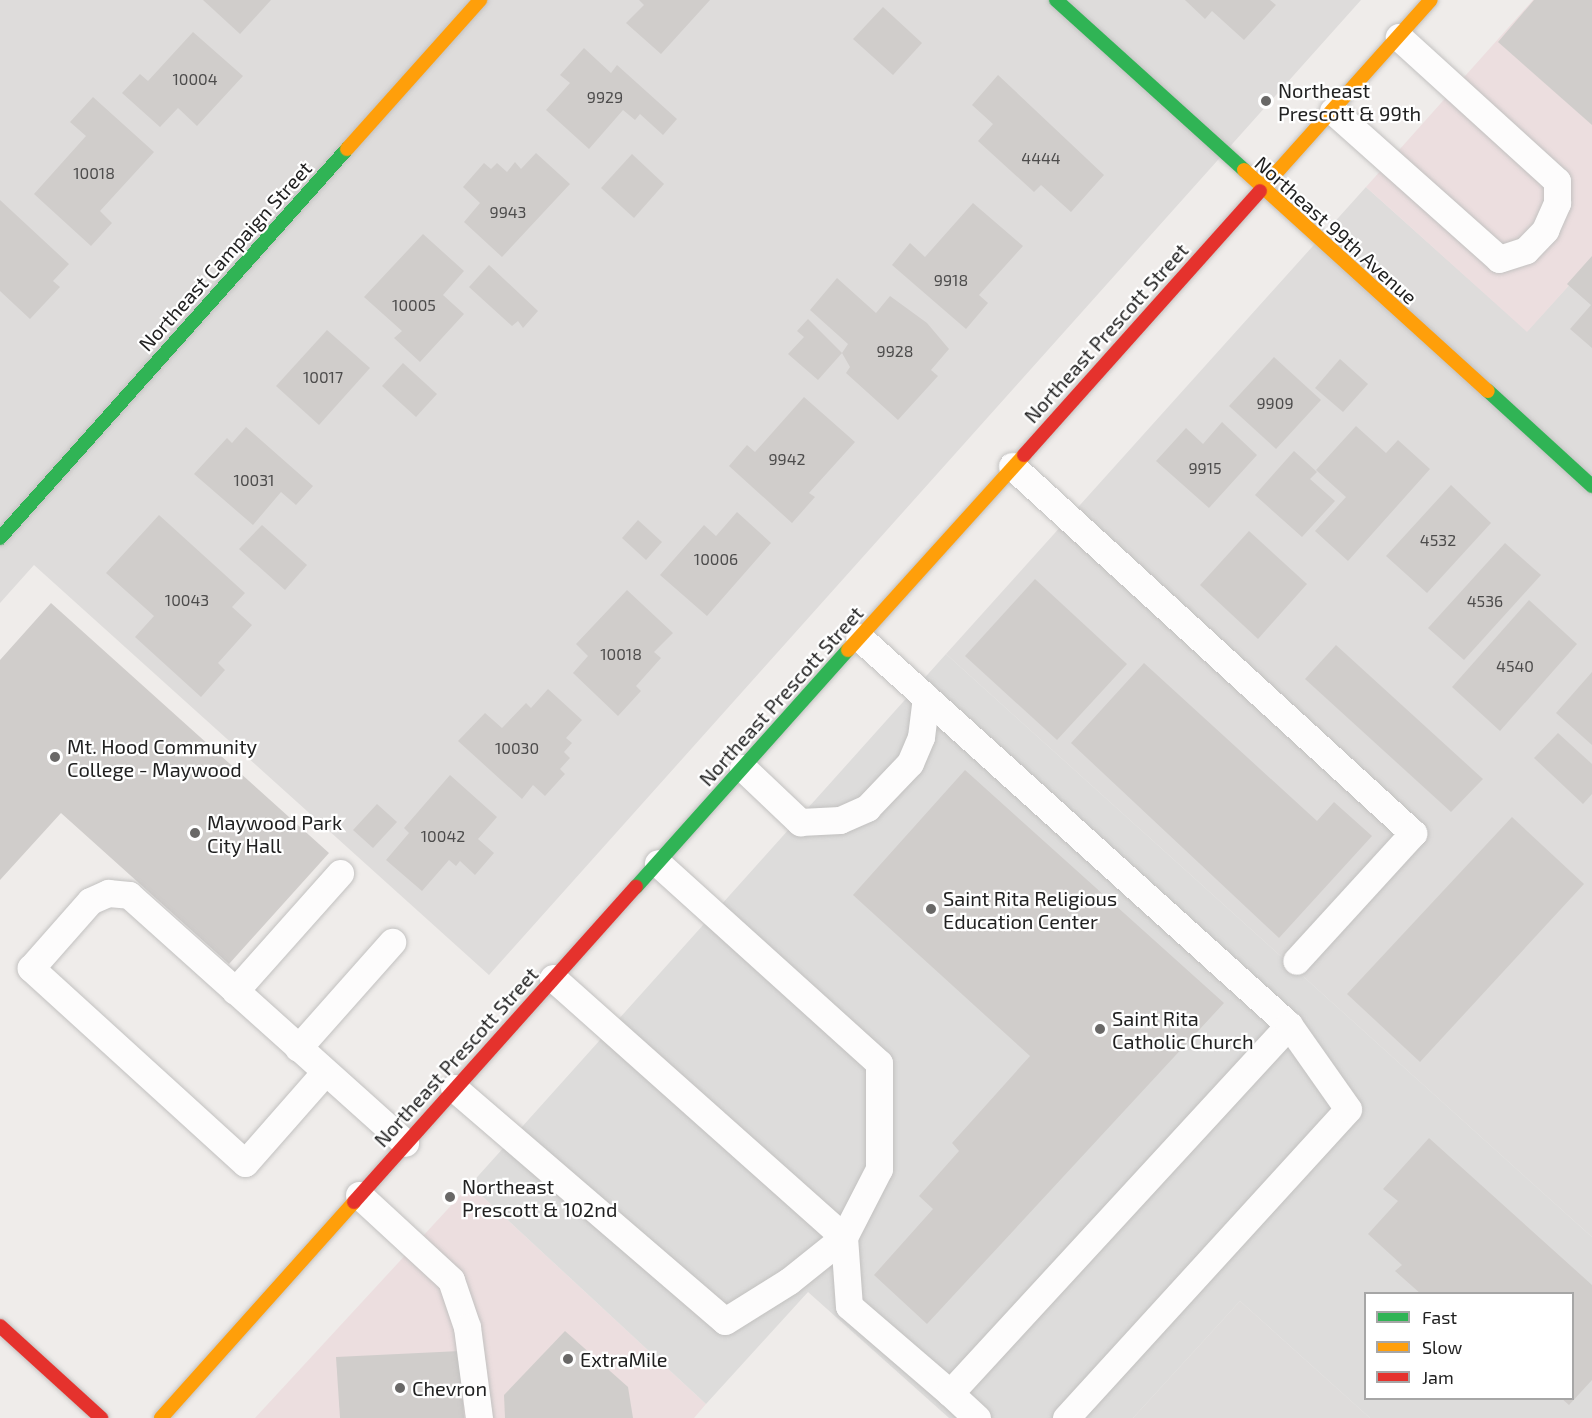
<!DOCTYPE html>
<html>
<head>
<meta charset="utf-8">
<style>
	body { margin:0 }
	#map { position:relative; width:1592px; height:1418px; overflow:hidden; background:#efecea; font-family:"Exo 2",sans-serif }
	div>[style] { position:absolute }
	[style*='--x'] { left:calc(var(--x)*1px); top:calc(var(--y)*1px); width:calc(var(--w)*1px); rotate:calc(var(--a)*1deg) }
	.residential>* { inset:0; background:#dedcdb }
	.commercial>* { inset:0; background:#ecdedf }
	.religious>* { inset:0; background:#dddcdb }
	.building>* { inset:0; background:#d0cdcb }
	.roads { filter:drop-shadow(0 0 2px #c2c1c0) drop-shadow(0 0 2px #c2c1c0) }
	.lane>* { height:27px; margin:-13.5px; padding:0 13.5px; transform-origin:13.5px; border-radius:13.5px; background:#fdfcfc }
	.fast>* { height:14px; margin:-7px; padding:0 7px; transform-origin:7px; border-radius:7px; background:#30b455 }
	.slow>* { height:14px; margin:-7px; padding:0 7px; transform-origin:7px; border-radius:7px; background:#ff9f0a }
	.jam>* { height:14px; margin:-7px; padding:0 7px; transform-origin:7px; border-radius:7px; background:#e5322d }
	.dots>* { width:16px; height:16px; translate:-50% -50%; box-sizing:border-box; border:3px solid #fff; border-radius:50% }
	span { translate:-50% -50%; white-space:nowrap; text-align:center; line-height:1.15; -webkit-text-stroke:4.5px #fff; paint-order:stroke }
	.number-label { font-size:16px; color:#4d4c4c }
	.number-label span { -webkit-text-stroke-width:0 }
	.poi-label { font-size:20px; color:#212121 }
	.left { translate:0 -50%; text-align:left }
	.street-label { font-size:20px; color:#212121 }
	.legend { position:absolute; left:1364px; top:1292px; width:210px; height:108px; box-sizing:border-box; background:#fff; border:2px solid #a6a6a6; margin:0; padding:8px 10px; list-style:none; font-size:18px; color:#212121 }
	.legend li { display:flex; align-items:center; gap:12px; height:30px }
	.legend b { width:30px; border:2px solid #a6a6a6 }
</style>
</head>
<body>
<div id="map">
	<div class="residential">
		<div style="clip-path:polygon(0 0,1361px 0,489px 975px,34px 565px,0 603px)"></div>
		<div style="clip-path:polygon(1366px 187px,1527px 331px,1592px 260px,1592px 1237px,946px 654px)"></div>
		<div style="clip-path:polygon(1240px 1301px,1370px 1418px,1133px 1418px)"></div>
	</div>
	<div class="commercial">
		<div style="clip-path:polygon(1533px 0,1592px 0,1592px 260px,1527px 332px,1366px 187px)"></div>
		<div style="clip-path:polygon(470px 1185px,706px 1404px,694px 1418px,255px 1418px)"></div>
	</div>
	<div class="religious">
		<div style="clip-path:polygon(evenodd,946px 654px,1592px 1237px,1592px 1418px,1370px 1418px,1240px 1301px,1133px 1418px,949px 1418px,808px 1292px,706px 1404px,470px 1185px,946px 654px,1366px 1294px,1572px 1294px,1572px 1398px,1366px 1398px,1366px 1294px)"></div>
	</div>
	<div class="building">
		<div style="clip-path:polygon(203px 0,271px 0,240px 34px)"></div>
		<div style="clip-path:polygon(639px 0,710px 0,661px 54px,626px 23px,644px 5px)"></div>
		<div style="clip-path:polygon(1185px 0,1270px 0,1276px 5px,1244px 40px,1212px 11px,1205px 19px)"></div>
		<div style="clip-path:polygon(1534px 0,1592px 0,1592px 125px,1498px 42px)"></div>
		<div style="clip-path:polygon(883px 7px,922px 43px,893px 75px,853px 39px)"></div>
		<div style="clip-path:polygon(193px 32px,243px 76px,197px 126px,178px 108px,160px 127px,122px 93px,140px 74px,148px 81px)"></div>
		<div style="clip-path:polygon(584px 48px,611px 73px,617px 65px,677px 119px,663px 135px,640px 114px,635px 120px,623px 110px,589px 149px,546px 110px,570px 83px,560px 75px)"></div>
		<div style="clip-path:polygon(998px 75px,1104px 175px,1071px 212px,1041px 185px,1034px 192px,978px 141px,993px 124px,972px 105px)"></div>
		<div style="clip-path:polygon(93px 97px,154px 152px,100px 211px,112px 223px,91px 246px,34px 194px,86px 136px,70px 122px)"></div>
		<div style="clip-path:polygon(536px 153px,570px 184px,502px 257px,464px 222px,480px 203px,463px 187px,484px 163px,491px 169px,497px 163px,507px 172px,515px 162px,521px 169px)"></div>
		<div style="clip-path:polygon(632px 154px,664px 184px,634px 218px,601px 188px)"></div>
		<div style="clip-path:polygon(0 200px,69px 264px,53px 281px,60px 287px,30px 319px,0 291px)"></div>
		<div style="clip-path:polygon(973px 203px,1023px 246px,979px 295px,988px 303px,966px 329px,892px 265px,910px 243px,925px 257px)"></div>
		<div style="clip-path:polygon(423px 234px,464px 271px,443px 295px,464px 314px,420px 362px,394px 338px,402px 331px,364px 297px)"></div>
		<div style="clip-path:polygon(1592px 256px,1592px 348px,1570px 329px,1591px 305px,1567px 284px)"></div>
		<div style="clip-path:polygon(489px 265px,538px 311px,523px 328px,518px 321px,512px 326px,469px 287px)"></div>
		<div style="clip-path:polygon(837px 278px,876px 313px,890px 296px,927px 323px,949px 349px,931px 370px,938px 376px,898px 420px,846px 373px,850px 367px,842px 353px,848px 344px,810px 310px)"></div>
		<div style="clip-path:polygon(808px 319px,842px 353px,818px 380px,788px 354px,804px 337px,797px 331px)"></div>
		<div style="clip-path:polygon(327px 330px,370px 368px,319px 425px,276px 386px)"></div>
		<div style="clip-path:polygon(1274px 357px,1321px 400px,1276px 449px,1229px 406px)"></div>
		<div style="clip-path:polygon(1340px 359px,1368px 384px,1343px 412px,1315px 388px)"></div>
		<div style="clip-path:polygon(403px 363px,437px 394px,416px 417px,382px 386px)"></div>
		<div style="clip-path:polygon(804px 397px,855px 442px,809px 493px,815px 497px,792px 523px,729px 466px,747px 445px,755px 452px)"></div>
		<div style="clip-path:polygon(1222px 422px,1257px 455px,1209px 508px,1156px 461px,1186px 428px,1203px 444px)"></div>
		<div style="clip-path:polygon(1356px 426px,1386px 453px,1398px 440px,1430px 469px,1348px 561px,1315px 531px,1346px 497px,1316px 470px)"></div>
		<div style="clip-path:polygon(246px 427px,313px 486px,296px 505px,281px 492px,253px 525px,194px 474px,227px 438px,232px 443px)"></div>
		<div style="clip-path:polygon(1294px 451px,1317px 472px,1310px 479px,1335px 501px,1302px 537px,1255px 495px)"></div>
		<div style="clip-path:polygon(1451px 485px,1491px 523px,1427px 593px,1386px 556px)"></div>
		<div style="clip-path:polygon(737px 512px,771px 543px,707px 616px,660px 575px,704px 525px,716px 536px)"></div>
		<div style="clip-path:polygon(159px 515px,245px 593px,232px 607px,252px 625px,218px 663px,225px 670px,201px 697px,135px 637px,154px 616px,106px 573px)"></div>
		<div style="clip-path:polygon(638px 520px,662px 542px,646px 560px,622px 538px)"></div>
		<div style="clip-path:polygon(262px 525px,307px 565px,285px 590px,239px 549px)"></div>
		<div style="clip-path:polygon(1249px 531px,1307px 584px,1258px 639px,1200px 585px)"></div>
		<div style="clip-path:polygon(1505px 543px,1541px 575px,1464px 660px,1428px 628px)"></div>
		<div style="clip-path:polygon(1035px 579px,1127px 664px,1057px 740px,965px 656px)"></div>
		<div style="clip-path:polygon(627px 590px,673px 633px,654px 652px,661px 658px,636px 686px,641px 691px,618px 716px,573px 673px,588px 656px,576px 644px)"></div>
		<div style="clip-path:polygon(1529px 600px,1577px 644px,1500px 731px,1452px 687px)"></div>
		<div style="clip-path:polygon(51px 603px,329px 853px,229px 964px,61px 813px,0 880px,0 660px)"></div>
		<div style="clip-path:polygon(1336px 645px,1483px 779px,1451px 812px,1305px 679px)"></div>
		<div style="clip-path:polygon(1144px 663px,1317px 821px,1334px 802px,1372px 836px,1279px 938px,1071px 743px)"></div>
		<div style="clip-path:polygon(1592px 672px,1592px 745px,1556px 713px)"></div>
		<div style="clip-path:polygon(548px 689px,582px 720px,566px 738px,572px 743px,564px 752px,570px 758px,560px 769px,565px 774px,545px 796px,533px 785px,522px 799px,458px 741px,485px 713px,502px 728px,526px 703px,531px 708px)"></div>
		<div style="clip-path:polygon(1558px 733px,1592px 764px,1592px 794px,1583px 804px,1534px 758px)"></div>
		<div style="clip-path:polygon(965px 770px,1224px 1003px,927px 1324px,874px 1275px,933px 1209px,919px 1196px,959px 1151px,952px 1143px,1030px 1056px,853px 895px)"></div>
		<div style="clip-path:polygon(450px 775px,497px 817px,478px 839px,494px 853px,475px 875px,460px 861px,456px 866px,449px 860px,422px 891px,386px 860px,409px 833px,404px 828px)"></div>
		<div style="clip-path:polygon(377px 804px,397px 822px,373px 848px,353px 830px)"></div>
		<div style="clip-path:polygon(1512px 817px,1584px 884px,1420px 1062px,1347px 994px)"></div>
		<div style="clip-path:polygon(1429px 1138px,1592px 1285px,1592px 1380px,1569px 1405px,1561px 1398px,1572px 1398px,1572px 1294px,1421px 1294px,1395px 1271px,1402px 1265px,1368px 1234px,1398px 1201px,1383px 1189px)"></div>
		<div style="clip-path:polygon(565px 1331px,628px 1387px,633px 1418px,505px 1418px,504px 1395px)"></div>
		<div style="clip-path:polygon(460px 1351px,464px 1418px,340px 1418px,336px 1357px)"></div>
	</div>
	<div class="roads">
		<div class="lane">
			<div style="--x:1333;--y:111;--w:222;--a:41.7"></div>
			<div style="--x:1499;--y:259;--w:28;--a:-18"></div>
			<div style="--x:1526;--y:250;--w:28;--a:-46"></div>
			<div style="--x:1545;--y:230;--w:30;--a:-66"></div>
			<div style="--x:1557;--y:203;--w:22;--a:-90"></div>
			<div style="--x:1557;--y:181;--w:214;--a:-137.7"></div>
			<div style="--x:1012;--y:466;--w:544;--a:42.47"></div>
			<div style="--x:1413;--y:833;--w:173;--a:132.4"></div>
			<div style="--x:743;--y:768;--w:79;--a:43.5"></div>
			<div style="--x:800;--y:822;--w:40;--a:-2.9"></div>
			<div style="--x:840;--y:820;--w:30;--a:-24"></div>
			<div style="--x:867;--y:808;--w:62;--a:-46.3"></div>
			<div style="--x:910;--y:763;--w:28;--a:-67"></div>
			<div style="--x:921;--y:737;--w:40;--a:-82.9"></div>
			<div style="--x:553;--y:978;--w:390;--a:41.7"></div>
			<div style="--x:844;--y:1237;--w:69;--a:85.9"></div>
			<div style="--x:849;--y:1306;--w:133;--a:40.7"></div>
			<div style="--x:950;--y:1393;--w:500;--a:-47.35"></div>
			<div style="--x:1289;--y:1025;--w:579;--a:-137.94"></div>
			<div style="--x:235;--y:991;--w:158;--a:-48.3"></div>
			<div style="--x:298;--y:1048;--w:142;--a:-48.4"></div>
			<div style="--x:325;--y:1072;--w:121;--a:131.3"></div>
			<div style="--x:245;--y:1163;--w:290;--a:-137.7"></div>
			<div style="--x:31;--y:968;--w:89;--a:-48.6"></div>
			<div style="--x:90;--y:901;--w:20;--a:-24"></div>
			<div style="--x:108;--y:893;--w:21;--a:5"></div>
			<div style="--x:129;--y:895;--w:371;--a:41.9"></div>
			<div style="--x:454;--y:1088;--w:357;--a:40.7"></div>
			<div style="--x:725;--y:1321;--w:75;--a:-32"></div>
			<div style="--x:789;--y:1281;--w:70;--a:-38.7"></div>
			<div style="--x:844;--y:1237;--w:76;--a:-62.8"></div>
			<div style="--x:879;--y:1169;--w:106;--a:-90"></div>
			<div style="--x:879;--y:1063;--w:298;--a:-137.9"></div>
			<div style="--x:359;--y:1195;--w:125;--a:42.7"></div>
			<div style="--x:451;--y:1280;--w:50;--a:71.2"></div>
			<div style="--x:467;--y:1327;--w:92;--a:82.5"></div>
			<div style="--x:950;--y:1393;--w:37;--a:43"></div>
			<div style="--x:1066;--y:1418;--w:418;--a:-47.6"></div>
			<div style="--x:1348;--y:1109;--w:103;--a:-125.1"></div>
		</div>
		<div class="fast">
			<div style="--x:1056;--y:0;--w:253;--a:42.1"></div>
			<div style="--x:1488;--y:391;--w:141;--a:42.4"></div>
			<div style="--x:0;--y:538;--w:521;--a:-48.27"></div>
			<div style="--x:636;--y:887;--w:318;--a:-48.2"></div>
		</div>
		<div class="slow">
			<div style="--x:347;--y:149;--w:200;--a:-48.2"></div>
			<div style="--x:1244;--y:170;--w:329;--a:42.2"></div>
			<div style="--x:1260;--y:191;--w:256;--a:-48.2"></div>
			<div style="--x:848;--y:650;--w:263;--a:-47.9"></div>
			<div style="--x:161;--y:1418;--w:290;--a:-48.2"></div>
		</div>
		<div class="jam">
			<div style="--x:1024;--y:455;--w:354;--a:-48.2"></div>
			<div style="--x:354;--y:1202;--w:423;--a:-48.2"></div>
			<div style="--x:0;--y:1326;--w:137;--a:42.3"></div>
		</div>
	</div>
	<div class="dots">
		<div style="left:1266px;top:101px;background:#696867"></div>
		<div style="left:55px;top:757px;background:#696867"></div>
		<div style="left:195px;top:833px;background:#696867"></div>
		<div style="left:931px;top:909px;background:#696867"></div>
		<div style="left:1100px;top:1029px;background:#696867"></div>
		<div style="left:450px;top:1197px;background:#696867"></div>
		<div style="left:568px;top:1359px;background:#696867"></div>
		<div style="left:400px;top:1388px;background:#696867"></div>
	</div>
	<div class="number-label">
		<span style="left:195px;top:79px">10004</span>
		<span style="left:605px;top:97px">9929</span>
		<span style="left:1041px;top:158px">4444</span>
		<span style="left:94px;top:173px">10018</span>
		<span style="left:508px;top:212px">9943</span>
		<span style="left:951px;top:280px">9918</span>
		<span style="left:414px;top:305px">10005</span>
		<span style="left:895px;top:351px">9928</span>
		<span style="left:323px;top:377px">10017</span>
		<span style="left:1275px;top:403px">9909</span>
		<span style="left:787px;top:459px">9942</span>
		<span style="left:1205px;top:468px">9915</span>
		<span style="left:254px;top:480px">10031</span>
		<span style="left:1438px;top:540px">4532</span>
		<span style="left:716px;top:559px">10006</span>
		<span style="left:187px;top:600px">10043</span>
		<span style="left:1485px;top:601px">4536</span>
		<span style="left:621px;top:654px">10018</span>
		<span style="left:1515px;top:666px">4540</span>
		<span style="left:517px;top:748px">10030</span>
		<span style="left:443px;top:836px">10042</span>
	</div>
	<div class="poi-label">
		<span class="left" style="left:1278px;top:102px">Northeast<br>Prescott &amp; 99th</span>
		<span class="left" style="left:67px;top:758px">Mt. Hood Community<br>College - Maywood</span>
		<span class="left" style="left:207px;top:834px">Maywood Park<br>City Hall</span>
		<span class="left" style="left:943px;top:910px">Saint Rita Religious<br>Education Center</span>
		<span class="left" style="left:1112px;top:1030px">Saint Rita<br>Catholic Church</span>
		<span class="left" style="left:462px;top:1198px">Northeast<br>Prescott &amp; 102nd</span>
		<span class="left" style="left:580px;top:1359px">ExtraMile</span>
		<span class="left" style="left:412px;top:1388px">Chevron</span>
	</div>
	<div class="street-label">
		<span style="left:1336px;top:230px;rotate:42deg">Northeast 99th Avenue</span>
		<span style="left:225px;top:256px;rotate:-48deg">Northeast Campaign Street</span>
		<span style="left:1106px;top:333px;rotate:-48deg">Northeast Prescott Street</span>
		<span style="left:781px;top:696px;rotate:-48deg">Northeast Prescott Street</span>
		<span style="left:456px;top:1057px;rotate:-48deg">Northeast Prescott Street</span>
	</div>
	<ul class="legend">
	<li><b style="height:8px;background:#30b455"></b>Fast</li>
	<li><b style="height:8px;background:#ff9f0a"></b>Slow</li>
	<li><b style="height:8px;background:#e5322d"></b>Jam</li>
	</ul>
</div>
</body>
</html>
